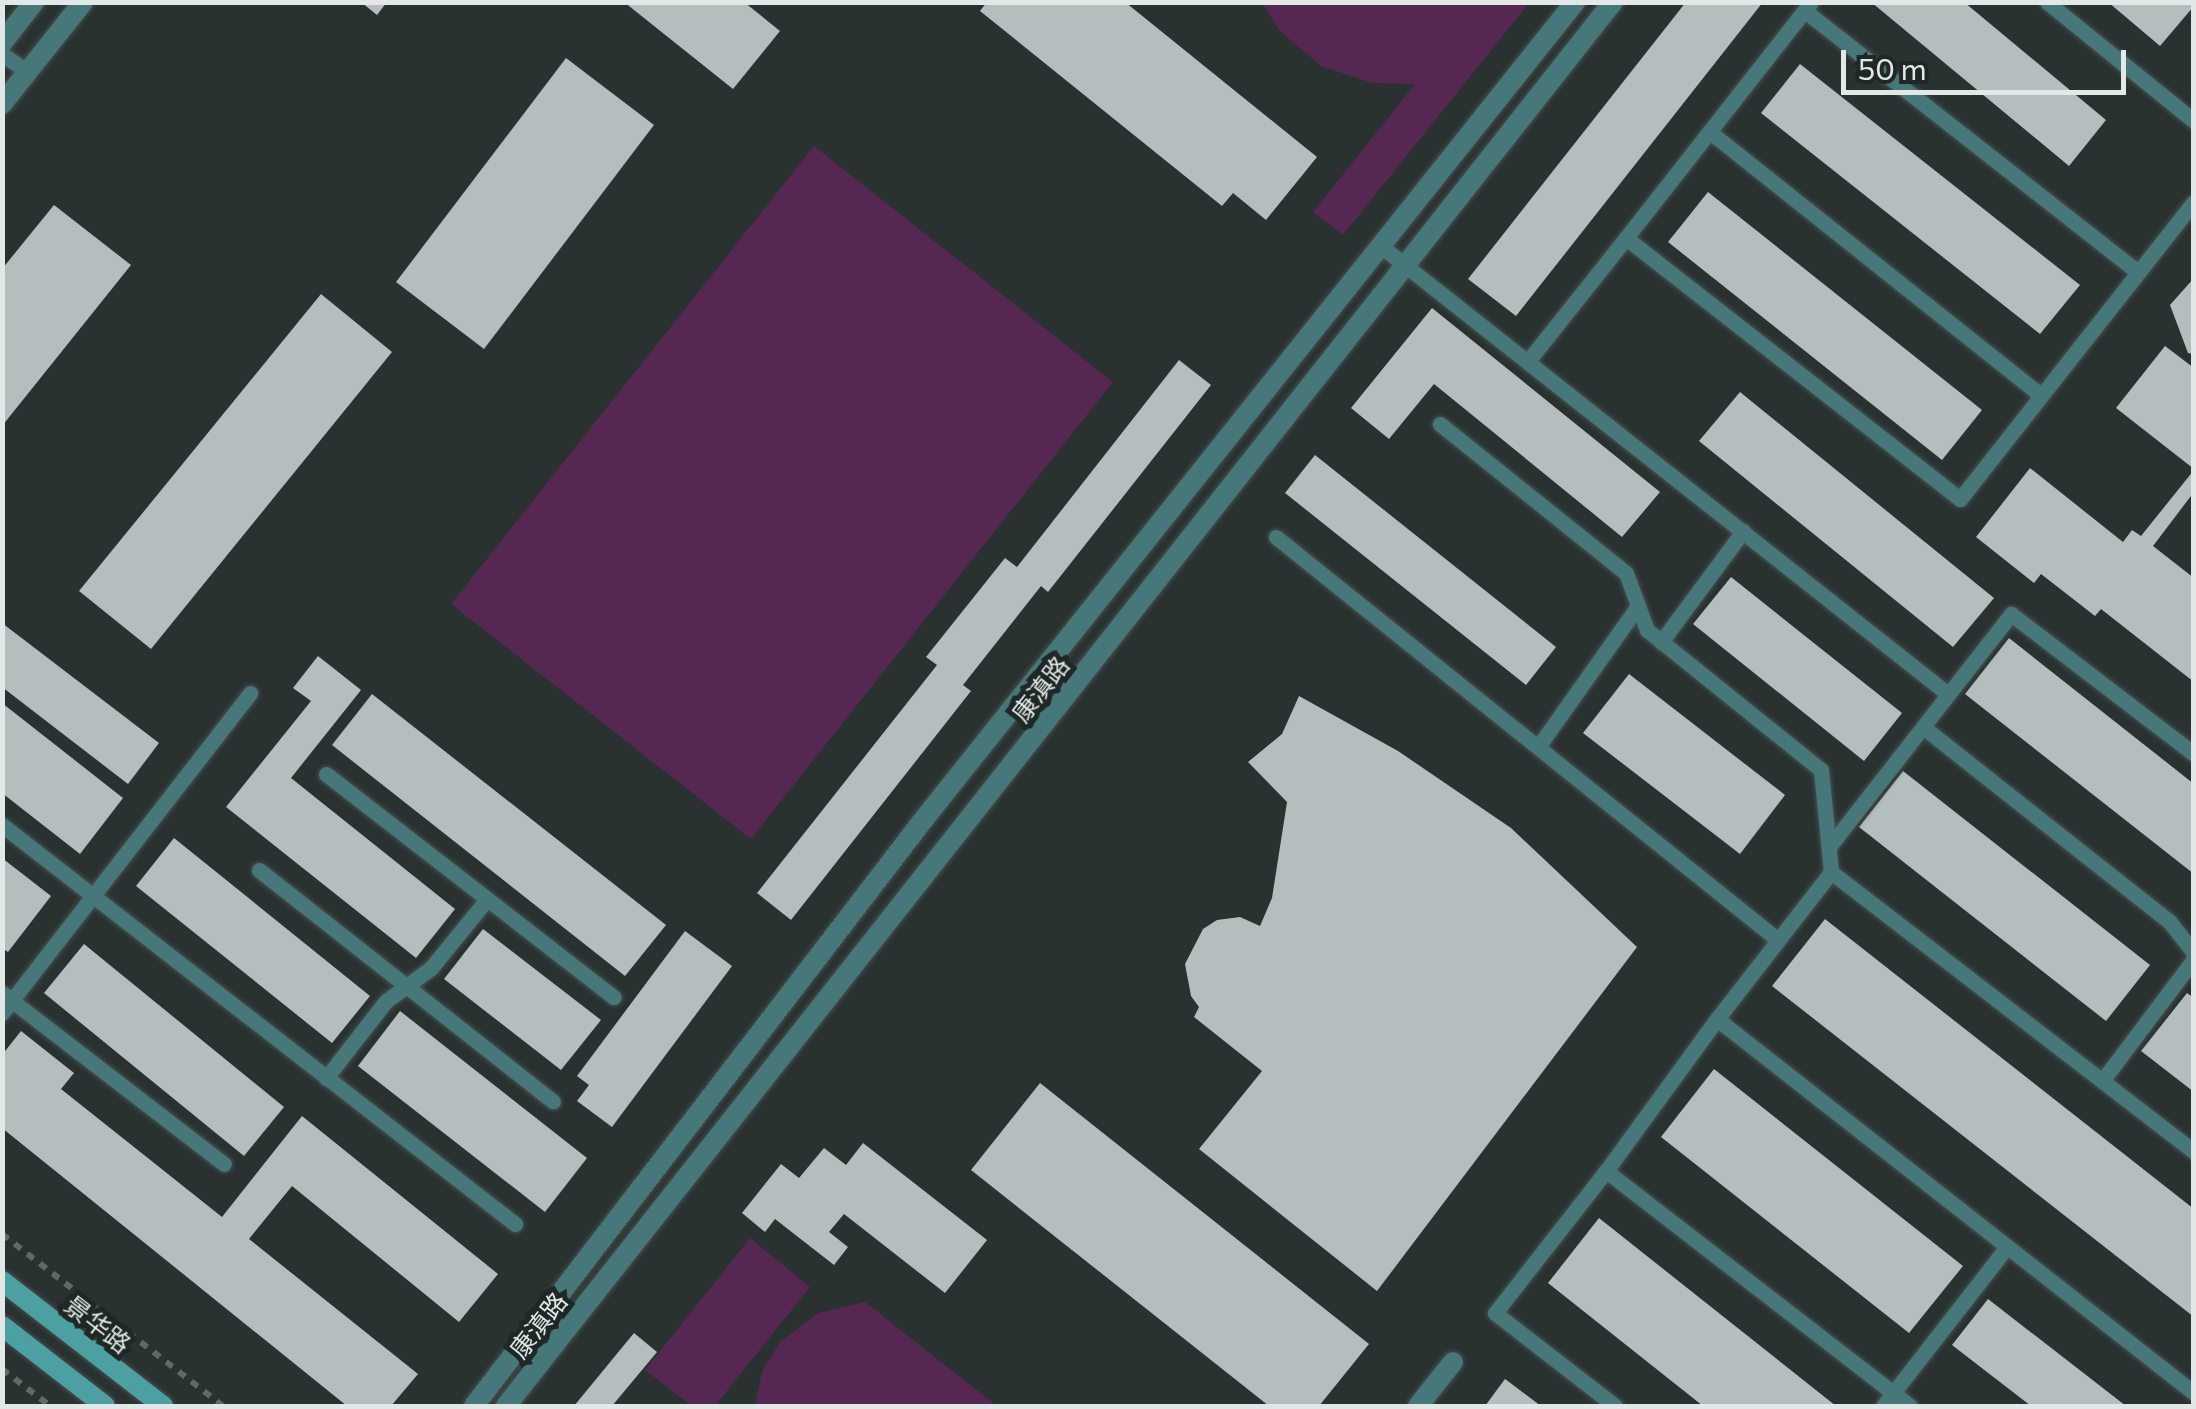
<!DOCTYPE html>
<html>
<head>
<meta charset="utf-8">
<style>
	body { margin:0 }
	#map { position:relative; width:2196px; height:1409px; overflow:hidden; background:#293131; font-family:Commissioner,"Noto Sans SC",sans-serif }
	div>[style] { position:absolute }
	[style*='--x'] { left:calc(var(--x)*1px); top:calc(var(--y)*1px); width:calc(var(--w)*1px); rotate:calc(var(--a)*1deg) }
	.green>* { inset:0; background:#562750 }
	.building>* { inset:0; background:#b5bebf }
	.path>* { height:6px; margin-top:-3px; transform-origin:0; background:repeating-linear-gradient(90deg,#616868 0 8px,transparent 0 16px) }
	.roads { filter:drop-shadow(0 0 2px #474e4e) drop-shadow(0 0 2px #474e4e) }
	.service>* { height:15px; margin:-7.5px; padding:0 7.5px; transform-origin:7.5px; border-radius:7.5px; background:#467779 }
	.minor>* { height:20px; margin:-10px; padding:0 10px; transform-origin:10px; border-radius:10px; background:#467779 }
	.tertiary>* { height:20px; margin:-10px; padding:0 10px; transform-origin:10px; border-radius:10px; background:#467779 }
	.secondary>* { height:20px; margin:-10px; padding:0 10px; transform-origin:10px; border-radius:10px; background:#4da0a2 }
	span { translate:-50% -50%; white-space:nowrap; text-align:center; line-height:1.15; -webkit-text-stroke:10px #1f2727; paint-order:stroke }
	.street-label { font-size:25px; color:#e2e7e7 }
	.frame { position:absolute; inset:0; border:5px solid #e2e7e7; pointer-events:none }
	.scale { position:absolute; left:1841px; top:50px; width:285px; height:45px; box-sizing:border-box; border:5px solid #e2e7e7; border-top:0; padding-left:12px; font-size:30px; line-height:35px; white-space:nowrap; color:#e2e7e7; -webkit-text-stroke:8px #1f2727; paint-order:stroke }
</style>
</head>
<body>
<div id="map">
	<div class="green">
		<div style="clip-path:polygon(1262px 3px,1529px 3px,1343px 235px,1313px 212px,1415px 84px,1372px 83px,1321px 66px,1280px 31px)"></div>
		<div style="clip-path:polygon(814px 146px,1113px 382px,751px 839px,451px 604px)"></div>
		<div style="clip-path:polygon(750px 1238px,810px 1287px,715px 1406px,692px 1406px,645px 1370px)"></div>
		<div style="clip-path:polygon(865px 1302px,997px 1406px,755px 1406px,762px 1371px,780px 1342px,818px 1313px)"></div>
	</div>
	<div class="building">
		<div style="clip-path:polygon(361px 2px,387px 2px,377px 15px)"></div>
		<div style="clip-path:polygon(624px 2px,744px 2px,780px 31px,733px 89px)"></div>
		<div style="clip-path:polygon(987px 2px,1125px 2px,1317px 157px,1266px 220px,1233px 193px,1222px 206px,980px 11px)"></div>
		<div style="clip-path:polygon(1686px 2px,1763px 2px,1516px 316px,1468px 279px)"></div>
		<div style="clip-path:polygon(1871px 2px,1964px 2px,2106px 120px,2069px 166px)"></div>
		<div style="clip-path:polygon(2108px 2px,2191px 2px,2194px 6px,2160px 46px)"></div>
		<div style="clip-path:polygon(566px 58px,654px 125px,484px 349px,396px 282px)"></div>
		<div style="clip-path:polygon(1800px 64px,2080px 285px,2040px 334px,1761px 113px)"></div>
		<div style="clip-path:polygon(1708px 192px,1982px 410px,1942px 460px,1668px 242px)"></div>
		<div style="clip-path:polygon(54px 205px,131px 265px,2px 426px,2px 269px)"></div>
		<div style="clip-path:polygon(2194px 278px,2194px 354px,2188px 353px,2170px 305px)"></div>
		<div style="clip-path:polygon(321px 294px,392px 352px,151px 649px,79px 591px)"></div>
		<div style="clip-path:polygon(1432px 308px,1660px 492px,1622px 537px,1434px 384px,1389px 439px,1351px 408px)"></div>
		<div style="clip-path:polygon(2165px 346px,2194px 368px,2194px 469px,2116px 408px)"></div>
		<div style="clip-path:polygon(1179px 360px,1211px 385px,1048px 592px,1041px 586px,963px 685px,971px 691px,791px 920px,757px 893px,937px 665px,926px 657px,1005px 558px,1017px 567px)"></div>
		<div style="clip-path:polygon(1740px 392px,1994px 598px,1953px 647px,1699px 441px)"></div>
		<div style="clip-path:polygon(1315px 455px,1556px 647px,1526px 685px,1285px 493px)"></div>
		<div style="clip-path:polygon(2030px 468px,2123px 542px,2132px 530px,2141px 536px,2194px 470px,2194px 492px,2153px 546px,2194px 578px,2194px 682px,2101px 609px,2095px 616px,2041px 574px,2034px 583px,1976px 537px)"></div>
		<div style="clip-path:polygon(1731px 577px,1902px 713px,1864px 761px,1693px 624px)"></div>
		<div style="clip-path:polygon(2px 623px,159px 743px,128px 784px,2px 687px)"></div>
		<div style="clip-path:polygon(2009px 638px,2194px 784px,2194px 874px,1965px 694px)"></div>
		<div style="clip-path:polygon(318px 656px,361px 690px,291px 778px,455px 909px,416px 958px,226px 807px,311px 701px,293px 688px)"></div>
		<div style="clip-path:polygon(1629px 674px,1785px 795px,1740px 854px,1583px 733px)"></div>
		<div style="clip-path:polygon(372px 694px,666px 925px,625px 976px,332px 745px)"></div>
		<div style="clip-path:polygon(1299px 696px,1398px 751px,1511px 828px,1637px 947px,1377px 1291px,1199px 1149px,1262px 1071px,1194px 1017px,1199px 1007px,1191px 996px,1185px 964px,1203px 929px,1217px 920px,1240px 917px,1260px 926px,1272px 898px,1287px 802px,1248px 762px,1282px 734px)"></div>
		<div style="clip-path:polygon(2px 703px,123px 798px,80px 854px,2px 793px)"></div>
		<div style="clip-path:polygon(1903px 771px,2150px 965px,2106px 1021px,1859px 827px)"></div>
		<div style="clip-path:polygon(174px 838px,370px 996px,332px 1043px,136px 886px)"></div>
		<div style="clip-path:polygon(2px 858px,51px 896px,8px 952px,2px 948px)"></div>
		<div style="clip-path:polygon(1825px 919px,2194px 1209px,2194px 1317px,1772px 986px)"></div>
		<div style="clip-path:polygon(483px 929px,601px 1020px,561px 1070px,444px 979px)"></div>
		<div style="clip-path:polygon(685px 931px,732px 966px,612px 1127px,577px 1101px,589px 1085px,577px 1076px)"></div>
		<div style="clip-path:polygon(84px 944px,284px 1107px,244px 1156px,44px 993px)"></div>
		<div style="clip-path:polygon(2187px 993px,2194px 998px,2194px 1092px,2141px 1051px)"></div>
		<div style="clip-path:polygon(400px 1011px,587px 1158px,545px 1212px,358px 1066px)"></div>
		<div style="clip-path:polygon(21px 1031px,74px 1073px,61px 1089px,222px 1217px,302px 1116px,498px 1274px,459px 1322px,292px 1186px,249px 1239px,418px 1374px,391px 1406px,347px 1406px,2px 1128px,2px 1055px)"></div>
		<div style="clip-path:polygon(1714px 1069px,1963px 1266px,1909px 1333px,1661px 1137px)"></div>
		<div style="clip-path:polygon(1040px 1083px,1369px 1344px,1319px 1406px,1269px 1406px,971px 1170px)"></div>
		<div style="clip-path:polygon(863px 1143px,987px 1240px,945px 1293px,844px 1214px,829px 1232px,848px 1247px,834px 1265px,775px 1219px,765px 1232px,742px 1213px,781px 1164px,799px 1178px,824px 1148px,846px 1165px)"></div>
		<div style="clip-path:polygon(1599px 1218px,1836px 1406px,1703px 1406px,1548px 1283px)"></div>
		<div style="clip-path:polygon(1988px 1299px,2126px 1406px,2031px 1406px,1952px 1345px)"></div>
		<div style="clip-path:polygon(634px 1333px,657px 1352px,612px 1406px,574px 1406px)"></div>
		<div style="clip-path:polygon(1505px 1379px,1541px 1406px,1485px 1406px)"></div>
	</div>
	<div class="path">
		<div style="--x:2;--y:1234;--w:280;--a:37.9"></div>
		<div style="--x:2;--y:1369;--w:61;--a:37.6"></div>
	</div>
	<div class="roads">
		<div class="service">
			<div style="--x:1811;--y:2;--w:300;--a:128.1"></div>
			<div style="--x:1626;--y:238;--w:424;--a:38"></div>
			<div style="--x:1960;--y:499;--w:378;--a:-51.8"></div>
			<div style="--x:2047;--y:2;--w:189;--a:39"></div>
			<div style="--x:1805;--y:11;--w:423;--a:38.1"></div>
			<div style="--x:2;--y:54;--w:32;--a:35"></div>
			<div style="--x:1710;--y:132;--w:423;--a:38.5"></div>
			<div style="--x:1382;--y:247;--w:721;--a:38.3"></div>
			<div style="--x:1528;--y:361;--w:157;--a:-51.5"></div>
			<div style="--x:1440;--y:424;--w:238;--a:38.7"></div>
			<div style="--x:1626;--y:573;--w:61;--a:69.8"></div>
			<div style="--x:1647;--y:630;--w:223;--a:38.8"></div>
			<div style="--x:1821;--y:770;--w:102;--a:84.4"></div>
			<div style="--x:1276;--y:537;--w:644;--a:38.76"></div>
			<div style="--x:1661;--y:642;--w:138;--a:-53.5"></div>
			<div style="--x:1923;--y:727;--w:313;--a:38.3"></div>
			<div style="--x:2169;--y:921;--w:41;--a:52"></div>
			<div style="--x:1538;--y:747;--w:173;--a:-54.7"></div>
			<div style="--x:326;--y:774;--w:364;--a:37.8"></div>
			<div style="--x:2;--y:825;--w:650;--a:37.87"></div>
			<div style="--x:1829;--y:847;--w:296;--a:-52"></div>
			<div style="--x:2011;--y:614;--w:230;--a:37.4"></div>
			<div style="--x:259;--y:870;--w:374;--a:38.2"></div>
			<div style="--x:2;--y:993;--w:280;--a:37.6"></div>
			<div style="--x:2;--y:1013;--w:405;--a:-52.2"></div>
			<div style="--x:1717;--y:1019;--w:186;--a:-52.2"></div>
			<div style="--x:1831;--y:872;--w:458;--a:37.6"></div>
			<div style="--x:326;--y:1078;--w:98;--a:-52.1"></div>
			<div style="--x:386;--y:1001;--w:56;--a:-36.3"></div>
			<div style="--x:431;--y:968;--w:89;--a:-50.9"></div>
			<div style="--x:2102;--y:1081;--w:153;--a:-53"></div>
			<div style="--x:1606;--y:1171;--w:384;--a:37.7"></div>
			<div style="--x:1615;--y:1406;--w:152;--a:-142.2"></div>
			<div style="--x:1495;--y:1313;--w:180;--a:-52"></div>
			<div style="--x:1606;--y:1171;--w:188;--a:-53.9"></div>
			<div style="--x:1717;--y:1019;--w:606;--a:38.1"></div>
			<div style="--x:1883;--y:1406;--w:202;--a:-52.1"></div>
		</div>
		<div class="minor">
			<div style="--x:474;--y:1406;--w:740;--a:-52.53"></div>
			<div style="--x:924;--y:819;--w:1045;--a:-51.45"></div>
			<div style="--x:506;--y:1406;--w:1788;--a:-51.75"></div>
			<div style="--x:1418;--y:1406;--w:56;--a:-51.5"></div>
		</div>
		<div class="tertiary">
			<div style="--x:2;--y:43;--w:52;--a:-52"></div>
			<div style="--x:2;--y:104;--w:130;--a:-51.5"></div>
		</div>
		<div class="secondary">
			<div style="--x:2;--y:1281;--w:204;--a:37.8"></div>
			<div style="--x:2;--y:1326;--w:130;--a:37.8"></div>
		</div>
	</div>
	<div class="street-label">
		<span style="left:1040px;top:689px;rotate:-52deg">康滇路</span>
		<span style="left:98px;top:1324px;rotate:38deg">景华路</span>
		<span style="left:538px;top:1325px;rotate:-52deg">康滇路</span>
	</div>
	<div class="frame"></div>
	<div class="scale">50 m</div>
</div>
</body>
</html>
